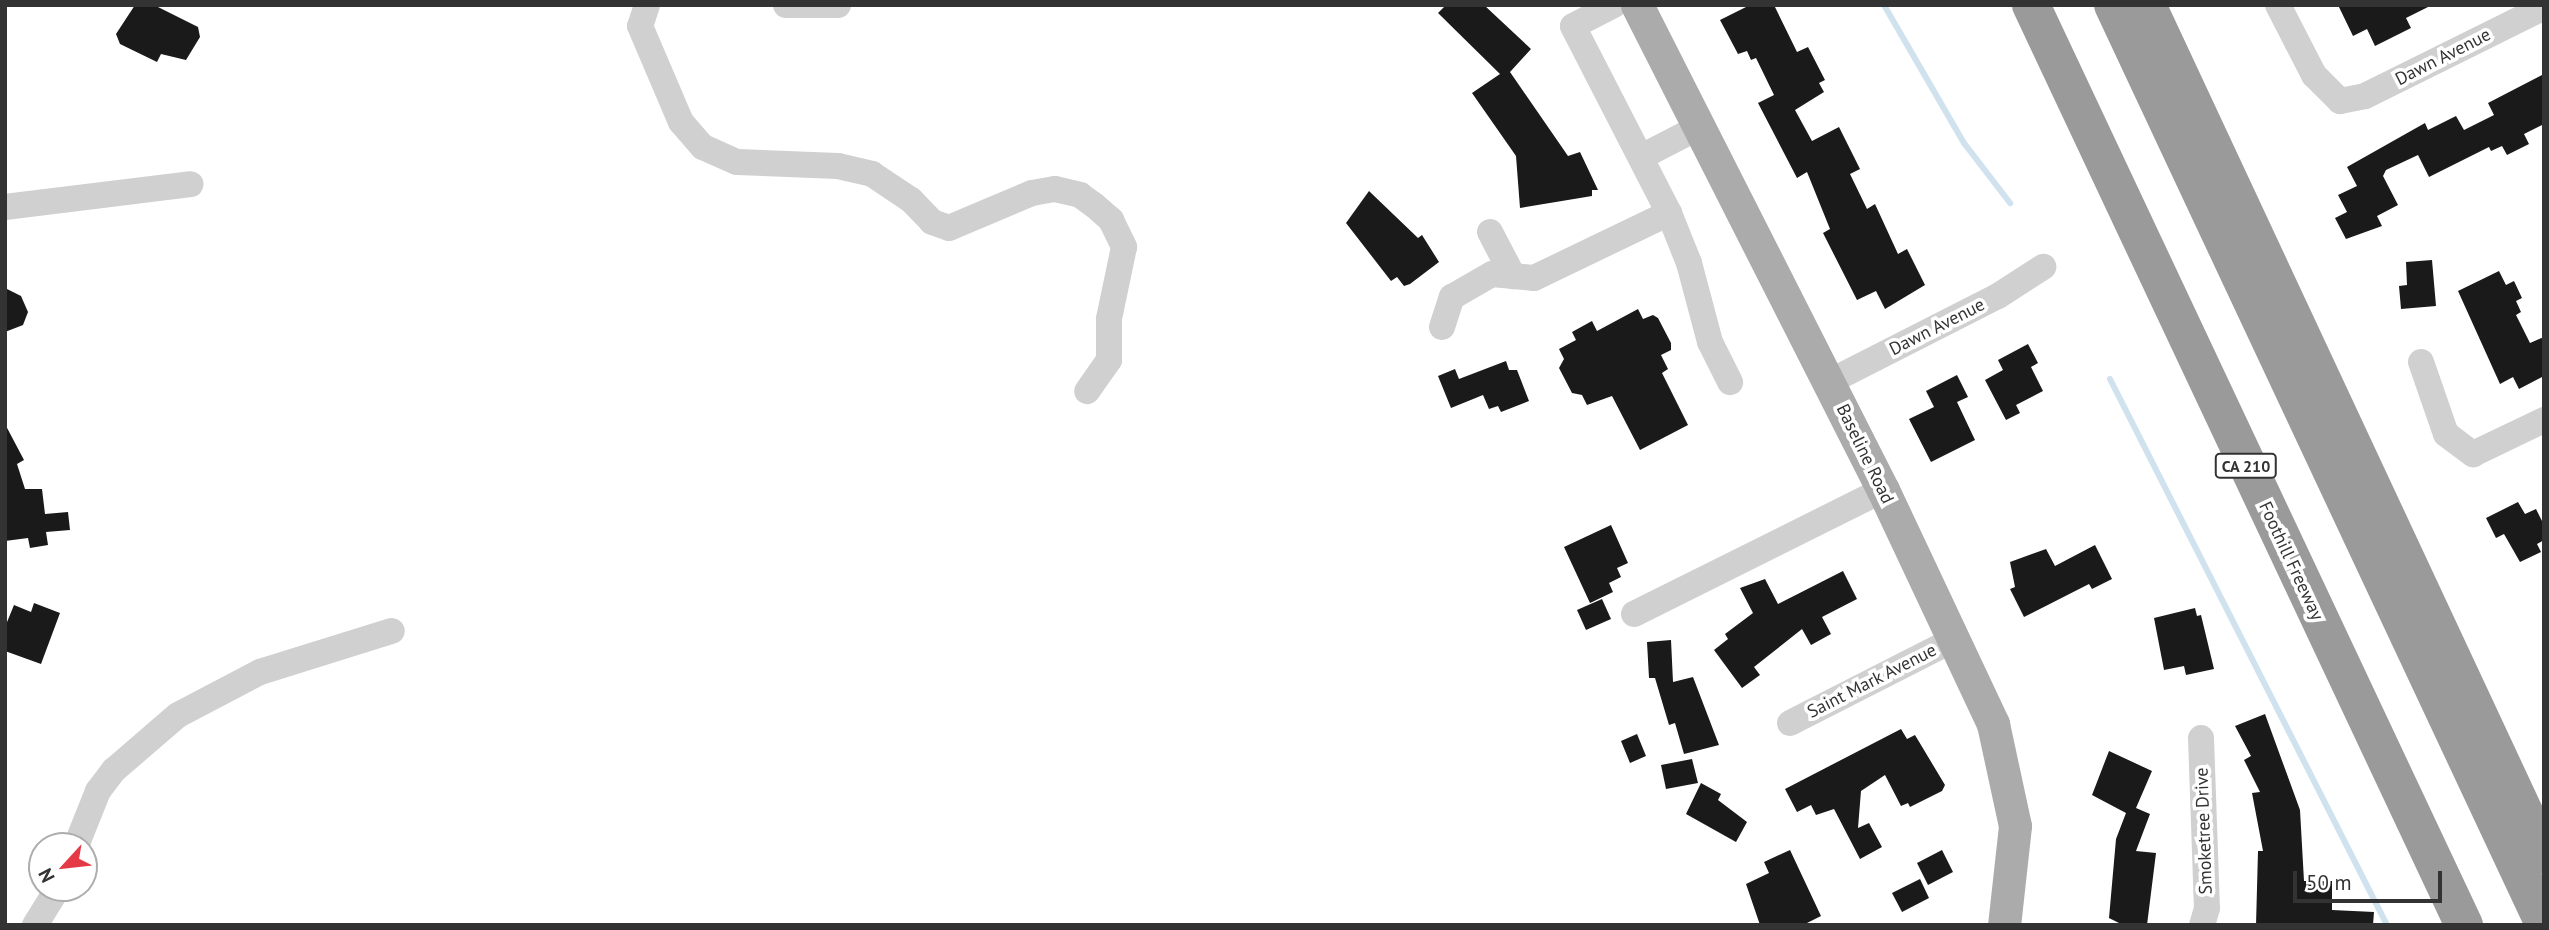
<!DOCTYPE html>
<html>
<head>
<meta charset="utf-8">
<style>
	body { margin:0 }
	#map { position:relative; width:2549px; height:930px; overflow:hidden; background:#fff; font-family:"PT Sans",sans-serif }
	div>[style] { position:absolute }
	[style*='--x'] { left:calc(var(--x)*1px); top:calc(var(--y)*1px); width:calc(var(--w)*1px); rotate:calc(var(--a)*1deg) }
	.stream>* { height:6px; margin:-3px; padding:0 3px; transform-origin:3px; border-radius:3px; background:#cfe2ee }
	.building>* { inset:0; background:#1a1a1a }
	.minor>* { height:26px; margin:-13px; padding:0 13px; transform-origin:13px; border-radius:13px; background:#d0d0d0 }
	.major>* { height:33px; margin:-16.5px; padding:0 16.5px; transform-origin:16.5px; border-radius:16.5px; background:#ababab }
	.highway>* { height:38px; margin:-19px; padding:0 19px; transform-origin:19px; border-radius:19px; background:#9a9a9a }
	span { translate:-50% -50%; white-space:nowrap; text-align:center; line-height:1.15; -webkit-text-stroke:7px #fff; paint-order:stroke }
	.shield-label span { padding:2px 5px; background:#fff; border:2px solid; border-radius:5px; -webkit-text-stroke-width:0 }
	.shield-label { font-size:16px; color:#333; font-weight:700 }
	.street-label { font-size:18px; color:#333 }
	.frame { position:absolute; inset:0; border:7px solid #333; pointer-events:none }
	.north { position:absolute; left:28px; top:832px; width:70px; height:70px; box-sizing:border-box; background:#fff; border:2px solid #adadad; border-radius:50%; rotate:243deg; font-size:19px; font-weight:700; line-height:28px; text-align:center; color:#333 }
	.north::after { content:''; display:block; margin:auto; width:24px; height:32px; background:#e63946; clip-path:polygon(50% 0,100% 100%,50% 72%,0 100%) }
	.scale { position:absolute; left:2293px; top:871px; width:149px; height:32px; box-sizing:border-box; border:4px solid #333; border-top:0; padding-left:9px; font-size:21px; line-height:24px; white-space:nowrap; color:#333; -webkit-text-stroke:5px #fff; paint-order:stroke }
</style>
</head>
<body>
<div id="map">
	<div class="stream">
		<div style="--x:1884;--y:5;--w:160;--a:59.9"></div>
		<div style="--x:1964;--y:143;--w:76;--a:52.5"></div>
		<div style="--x:2110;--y:379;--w:612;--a:63.1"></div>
	</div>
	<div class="building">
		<div style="clip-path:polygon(135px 5px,154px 5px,198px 27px,200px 37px,186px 60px,161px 54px,157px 62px,120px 44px,116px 34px)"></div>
		<div style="clip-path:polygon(1446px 5px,1484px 5px,1531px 49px,1510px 72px,1568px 156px,1580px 152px,1598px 190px,1592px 190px,1592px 196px,1520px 208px,1516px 156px,1472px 93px,1500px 74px,1438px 13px)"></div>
		<div style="clip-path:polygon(1750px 5px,1774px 5px,1797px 52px,1808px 47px,1825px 80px,1819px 83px,1824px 92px,1795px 110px,1812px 141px,1839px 127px,1860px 169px,1850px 174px,1867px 209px,1875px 204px,1898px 254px,1907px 249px,1925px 285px,1885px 309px,1876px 291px,1857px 300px,1823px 233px,1830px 229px,1807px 172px,1797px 178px,1758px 103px,1774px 95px,1756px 58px,1751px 60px,1747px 51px,1738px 54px,1720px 20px)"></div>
		<div style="clip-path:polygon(2338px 5px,2432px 5px,2406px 18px,2411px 28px,2375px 46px,2367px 29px,2353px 36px)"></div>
		<div style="clip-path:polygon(2544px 74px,2544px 124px,2524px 134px,2529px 144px,2507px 155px,2502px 146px,2491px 151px,2489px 147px,2429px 177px,2418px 155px,2386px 170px,2383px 176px,2398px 205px,2377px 216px,2382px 226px,2346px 239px,2335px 218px,2347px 212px,2338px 195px,2357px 186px,2347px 167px,2425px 123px,2428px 130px,2456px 116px,2464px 130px,2494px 115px,2488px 103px)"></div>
		<div style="clip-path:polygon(1369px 191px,1418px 238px,1422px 235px,1439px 262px,1410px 284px,1404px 286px,1397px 277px,1391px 281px,1346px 223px)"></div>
		<div style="clip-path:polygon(2432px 260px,2436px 306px,2401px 309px,2399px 286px,2407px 285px,2406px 262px)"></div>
		<div style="clip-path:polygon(2499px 271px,2506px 285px,2514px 281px,2522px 298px,2516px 301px,2521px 312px,2516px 315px,2530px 343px,2544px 337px,2544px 376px,2519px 389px,2513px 377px,2500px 384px,2458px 291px)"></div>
		<div style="clip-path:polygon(5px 288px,21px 296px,28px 312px,23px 325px,5px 332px)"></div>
		<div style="clip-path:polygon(1638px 309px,1643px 319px,1653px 315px,1658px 318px,1671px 343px,1671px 350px,1661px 355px,1668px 369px,1662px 373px,1688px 425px,1640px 450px,1612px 396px,1587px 405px,1582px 395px,1572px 393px,1559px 368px,1564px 359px,1559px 349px,1576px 340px,1572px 332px,1592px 321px,1597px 331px)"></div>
		<div style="clip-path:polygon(2028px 344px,2038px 363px,2031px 367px,2043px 391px,2016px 405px,2020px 413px,2006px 420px,1985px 380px,2003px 370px,1998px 360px)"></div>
		<div style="clip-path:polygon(1506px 361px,1509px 370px,1517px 370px,1529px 401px,1501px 412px,1498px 406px,1489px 409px,1483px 395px,1451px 408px,1438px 376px,1455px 369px,1459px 379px)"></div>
		<div style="clip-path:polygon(1957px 375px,1968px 397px,1957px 402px,1975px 440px,1931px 462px,1909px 419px,1934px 407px,1926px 391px)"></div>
		<div style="clip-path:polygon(5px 424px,24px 460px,17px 464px,25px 489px,42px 489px,45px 514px,68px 512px,70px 530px,46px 532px,48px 545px,30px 548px,28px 538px,5px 541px)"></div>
		<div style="clip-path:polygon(2518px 502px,2525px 514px,2536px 509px,2544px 525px,2544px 540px,2537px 544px,2541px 552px,2520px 562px,2504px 534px,2496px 538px,2486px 518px)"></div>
		<div style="clip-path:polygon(1611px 525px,1628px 563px,1617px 568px,1621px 577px,1609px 583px,1613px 592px,1590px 603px,1564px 547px)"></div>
		<div style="clip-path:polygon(2095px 545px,2112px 579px,2092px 589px,2089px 584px,2024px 617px,2010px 589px,2015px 587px,2010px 562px,2046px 549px,2055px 566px)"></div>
		<div style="clip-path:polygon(1843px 571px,1857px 599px,1822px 617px,1831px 634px,1811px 645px,1802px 629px,1754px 667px,1760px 675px,1742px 688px,1714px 650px,1728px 639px,1725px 634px,1753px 613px,1740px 588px,1765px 579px,1778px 604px)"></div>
		<div style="clip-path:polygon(1602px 599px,1611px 619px,1586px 630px,1577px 610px)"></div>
		<div style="clip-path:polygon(34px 603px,60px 613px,41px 664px,5px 651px,5px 627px,14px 605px,31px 612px)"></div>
		<div style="clip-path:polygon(2195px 608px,2197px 616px,2201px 615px,2214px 669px,2186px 675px,2184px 666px,2164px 670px,2154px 618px)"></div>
		<div style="clip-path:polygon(1671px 640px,1673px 682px,1693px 677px,1719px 745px,1684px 754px,1675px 723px,1669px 725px,1655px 678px,1649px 678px,1647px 642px)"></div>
		<div style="clip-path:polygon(2265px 714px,2300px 810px,2304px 881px,2332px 881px,2332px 910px,2374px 912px,2373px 925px,2256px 925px,2258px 851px,2263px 851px,2252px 793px,2260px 792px,2244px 760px,2251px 756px,2235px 726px)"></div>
		<div style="clip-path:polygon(1901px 729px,1907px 739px,1915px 735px,1945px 785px,1942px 791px,1910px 807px,1908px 803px,1901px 806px,1885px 775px,1861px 791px,1858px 828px,1869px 823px,1882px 847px,1860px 859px,1834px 809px,1816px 815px,1811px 805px,1797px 812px,1785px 789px)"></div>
		<div style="clip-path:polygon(1637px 734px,1646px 756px,1630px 763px,1621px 741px)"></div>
		<div style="clip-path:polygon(2109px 751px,2152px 771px,2136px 808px,2150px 814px,2136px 851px,2156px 853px,2147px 925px,2123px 925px,2109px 918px,2116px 839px,2126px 813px,2092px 795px)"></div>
		<div style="clip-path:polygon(1692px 759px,1698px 783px,1666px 789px,1661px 765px)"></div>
		<div style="clip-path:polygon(1701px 783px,1721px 794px,1718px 800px,1747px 822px,1736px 842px,1686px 814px)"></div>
		<div style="clip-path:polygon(1790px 850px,1821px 916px,1803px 925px,1760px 925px,1746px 884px,1769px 873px,1764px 862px)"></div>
		<div style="clip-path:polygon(1942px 850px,1953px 872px,1928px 885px,1917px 863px)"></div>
		<div style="clip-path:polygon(1920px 879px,1929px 898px,1902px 912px,1892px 893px)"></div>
	</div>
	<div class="minor">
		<div style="--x:647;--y:5;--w:22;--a:108"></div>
		<div style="--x:640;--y:26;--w:104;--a:66.9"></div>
		<div style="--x:681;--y:122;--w:33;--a:49"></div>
		<div style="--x:703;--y:147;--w:37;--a:24"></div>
		<div style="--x:737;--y:162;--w:101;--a:2.3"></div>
		<div style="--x:838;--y:166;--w:35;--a:13"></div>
		<div style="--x:872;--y:174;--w:47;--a:33.7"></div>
		<div style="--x:911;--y:200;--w:30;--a:46"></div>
		<div style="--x:932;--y:222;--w:18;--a:19"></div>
		<div style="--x:949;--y:228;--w:90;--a:-22.9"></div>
		<div style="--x:1032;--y:193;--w:23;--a:-10"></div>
		<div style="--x:1055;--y:189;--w:26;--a:13"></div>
		<div style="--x:1080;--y:195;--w:17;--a:36"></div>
		<div style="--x:1094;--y:205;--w:23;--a:41"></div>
		<div style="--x:1111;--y:220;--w:30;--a:64"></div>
		<div style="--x:1124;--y:247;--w:74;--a:101.8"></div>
		<div style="--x:1109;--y:319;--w:41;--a:90"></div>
		<div style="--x:1109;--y:360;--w:38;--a:125"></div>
		<div style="--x:786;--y:5;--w:52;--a:0"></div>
		<div style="--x:2278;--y:5;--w:79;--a:62.8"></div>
		<div style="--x:2314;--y:75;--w:37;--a:45"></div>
		<div style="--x:2340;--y:101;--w:25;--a:-11"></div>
		<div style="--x:2365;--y:96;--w:200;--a:-26.4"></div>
		<div style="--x:1641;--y:157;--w:65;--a:-27.3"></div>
		<div style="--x:5;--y:207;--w:187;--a:-7"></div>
		<div style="--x:1669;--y:213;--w:54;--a:68.2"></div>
		<div style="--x:1689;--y:263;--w:82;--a:75.1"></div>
		<div style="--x:1710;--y:342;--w:45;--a:63.4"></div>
		<div style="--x:1490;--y:232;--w:50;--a:62.4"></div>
		<div style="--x:1442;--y:327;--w:32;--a:-72"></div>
		<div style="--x:1452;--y:297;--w:46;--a:-29.9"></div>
		<div style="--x:1492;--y:274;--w:42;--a:5.4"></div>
		<div style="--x:1534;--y:278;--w:150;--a:-25.7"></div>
		<div style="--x:1669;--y:213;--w:210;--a:-117.2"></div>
		<div style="--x:1573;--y:26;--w:46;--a:-27.1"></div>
		<div style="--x:2421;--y:362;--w:76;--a:70.9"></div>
		<div style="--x:2446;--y:434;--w:34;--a:37"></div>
		<div style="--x:2473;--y:454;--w:79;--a:-25.6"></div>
		<div style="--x:1829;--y:382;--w:190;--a:-27"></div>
		<div style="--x:1998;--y:296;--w:54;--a:-32.8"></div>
		<div style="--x:1634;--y:614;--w:278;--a:-26.5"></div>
		<div style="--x:1790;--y:723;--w:185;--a:-27"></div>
		<div style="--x:2201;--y:738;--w:170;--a:88"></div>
		<div style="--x:2207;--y:908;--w:18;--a:106"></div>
		<div style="--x:76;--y:846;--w:59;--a:-68.2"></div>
		<div style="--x:98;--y:791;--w:26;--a:-53"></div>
		<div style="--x:114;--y:770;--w:84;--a:-40.7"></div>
		<div style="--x:178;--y:715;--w:93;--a:-27.7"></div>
		<div style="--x:260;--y:672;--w:138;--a:-17.3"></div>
		<div style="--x:35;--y:925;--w:44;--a:-58.1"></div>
	</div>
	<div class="major">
		<div style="--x:1637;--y:5;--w:544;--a:63.11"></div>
		<div style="--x:1883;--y:490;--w:259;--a:64.8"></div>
		<div style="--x:1993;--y:724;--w:104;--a:77.8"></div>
		<div style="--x:2015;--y:826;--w:100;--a:96.3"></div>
	</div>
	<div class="highway">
		<div style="--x:2031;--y:5;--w:1017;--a:64.8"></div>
		<div style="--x:2113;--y:5;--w:1015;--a:64.87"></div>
		<div style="--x:2147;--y:5;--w:938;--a:64.96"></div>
	</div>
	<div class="shield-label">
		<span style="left:2246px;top:466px">CA 210</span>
	</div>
	<div class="street-label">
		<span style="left:2443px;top:57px;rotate:-27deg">Dawn Avenue</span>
		<span style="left:1937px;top:327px;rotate:-27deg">Dawn Avenue</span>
		<span style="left:1865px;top:454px;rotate:64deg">Baseline Road</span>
		<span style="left:2291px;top:561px;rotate:65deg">Foothill Freeway</span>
		<span style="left:1872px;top:681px;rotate:-27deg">Saint Mark Avenue</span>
		<span style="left:2204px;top:831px;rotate:-92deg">Smoketree Drive</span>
	</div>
	<div class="frame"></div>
	<div class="north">N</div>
	<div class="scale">50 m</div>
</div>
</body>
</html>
